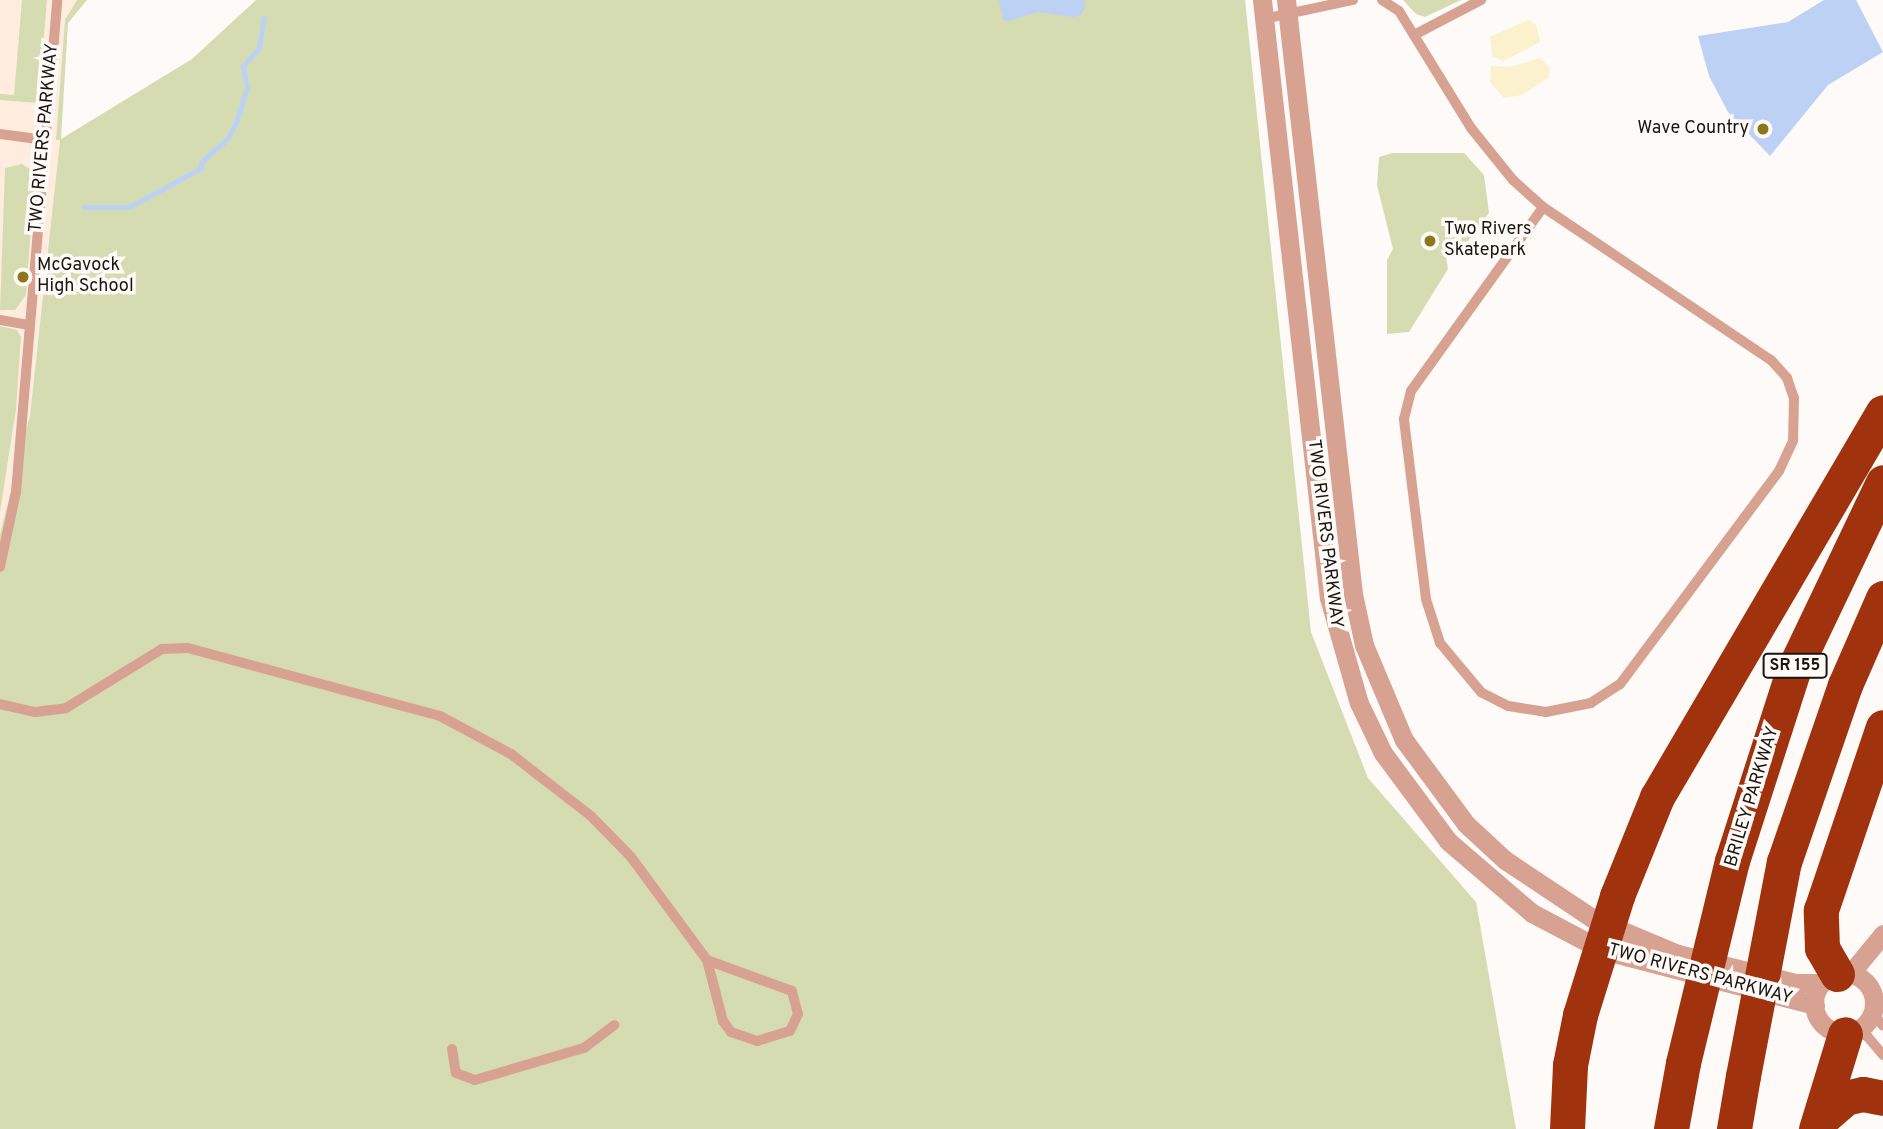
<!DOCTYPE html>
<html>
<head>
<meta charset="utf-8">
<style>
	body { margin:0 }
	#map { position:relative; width:1883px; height:1129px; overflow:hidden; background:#fdfaf8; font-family:Overpass,sans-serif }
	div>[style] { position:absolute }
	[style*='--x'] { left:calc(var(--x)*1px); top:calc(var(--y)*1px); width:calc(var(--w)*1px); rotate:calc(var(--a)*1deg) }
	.built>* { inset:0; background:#feedde }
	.green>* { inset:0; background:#d6dcb1 }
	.sand>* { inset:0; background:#fbf1cc }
	.water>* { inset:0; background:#bdd1f5 }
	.stream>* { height:5px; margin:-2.5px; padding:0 2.5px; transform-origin:2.5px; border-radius:2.5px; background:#bdd1f5 }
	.lane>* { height:10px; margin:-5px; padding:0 5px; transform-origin:5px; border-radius:5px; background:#d8a292 }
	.street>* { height:19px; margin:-9.5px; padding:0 9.5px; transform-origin:9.5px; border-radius:9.5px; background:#d8a292 }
	.street>.ring { margin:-9.5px; padding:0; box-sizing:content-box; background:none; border:19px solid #d8a292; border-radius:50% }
	.highway>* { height:35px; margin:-17.5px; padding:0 17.5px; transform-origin:17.5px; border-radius:17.5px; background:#a0320d }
	.highway-bridge>* { height:35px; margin:-17.5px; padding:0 17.5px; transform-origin:17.5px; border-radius:17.5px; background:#a0320d }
	.dots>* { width:19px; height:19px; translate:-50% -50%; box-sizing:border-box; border:4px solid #fdfaf8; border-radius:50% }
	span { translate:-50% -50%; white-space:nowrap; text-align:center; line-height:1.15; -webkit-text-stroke:7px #fdfaf8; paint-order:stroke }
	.shield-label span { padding:2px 5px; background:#fdfaf8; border:2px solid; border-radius:5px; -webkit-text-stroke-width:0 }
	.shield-label { font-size:16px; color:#1a1510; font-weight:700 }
	.poi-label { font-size:18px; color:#1a1510 }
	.right { translate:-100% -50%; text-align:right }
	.left { translate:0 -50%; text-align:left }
	.street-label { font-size:18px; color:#1a1510 }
</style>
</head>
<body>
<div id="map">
	<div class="built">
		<div style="clip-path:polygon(0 0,80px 0,65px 20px,60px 139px,30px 415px,0 534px)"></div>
	</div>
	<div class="green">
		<div style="clip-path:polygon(22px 0,47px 0,38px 103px,0 100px,0 94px,14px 95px)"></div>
		<div style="clip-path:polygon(77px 0,87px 0,68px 23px,61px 139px,192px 59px,256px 0,1245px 0,1311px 632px,1368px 778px,1476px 902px,1516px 1129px,0 1129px,0 534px,30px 415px,60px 140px,56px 140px,65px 20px)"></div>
		<div style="clip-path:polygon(1403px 0,1461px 0,1425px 17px,1416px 14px)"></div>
		<div style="clip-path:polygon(1464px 153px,1484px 175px,1489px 213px,1462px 249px,1445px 251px,1448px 269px,1409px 332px,1387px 334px,1387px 260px,1393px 249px,1377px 185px,1379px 157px,1392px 153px)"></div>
		<div style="clip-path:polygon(22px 164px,31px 170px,34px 186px,26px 295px,15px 310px,0 310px,5px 168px)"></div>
		<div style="clip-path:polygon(0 326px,17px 330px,21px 337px,16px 409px,0 512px)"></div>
	</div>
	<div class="sand">
		<div style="clip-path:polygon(1528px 20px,1536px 25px,1540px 42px,1503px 61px,1492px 56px,1490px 37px)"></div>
		<div style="clip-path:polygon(1540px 58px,1550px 68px,1548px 78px,1522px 95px,1504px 98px,1490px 82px,1491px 66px,1511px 67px)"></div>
	</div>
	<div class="water">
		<div style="clip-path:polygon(999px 0,1084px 0,1085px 8px,1081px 15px,1073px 17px,1038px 12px,1009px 21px,1003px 20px)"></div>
		<div style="clip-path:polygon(1824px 0,1856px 0,1883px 52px,1828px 85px,1770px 156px,1728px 112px,1709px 76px,1698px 36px,1788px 22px)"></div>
	</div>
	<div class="stream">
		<div style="--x:84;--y:207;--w:45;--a:0"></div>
		<div style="--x:129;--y:207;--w:82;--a:-28.4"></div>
		<div style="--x:201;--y:168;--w:7;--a:-82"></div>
		<div style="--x:202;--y:161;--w:33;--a:-41"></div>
		<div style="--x:227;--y:139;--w:18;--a:-61"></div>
		<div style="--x:236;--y:123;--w:38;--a:-73"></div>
		<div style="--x:247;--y:87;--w:21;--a:-101"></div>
		<div style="--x:243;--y:66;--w:24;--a:-48"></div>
		<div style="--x:259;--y:48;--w:31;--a:-81"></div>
	</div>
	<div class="lane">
		<div style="--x:1382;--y:0;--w:20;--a:33"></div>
		<div style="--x:1399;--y:11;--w:137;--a:58.4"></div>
		<div style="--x:1471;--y:128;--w:67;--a:51.1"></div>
		<div style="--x:1513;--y:180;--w:40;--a:42"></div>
		<div style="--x:1543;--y:207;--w:275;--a:33.9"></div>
		<div style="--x:1771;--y:360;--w:24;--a:48"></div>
		<div style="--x:1787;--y:378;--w:21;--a:71"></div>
		<div style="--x:1794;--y:398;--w:43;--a:91.3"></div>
		<div style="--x:1793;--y:441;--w:33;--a:115"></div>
		<div style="--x:1779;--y:471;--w:266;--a:126.7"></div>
		<div style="--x:1620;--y:684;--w:35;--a:147"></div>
		<div style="--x:1591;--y:703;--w:46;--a:168.7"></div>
		<div style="--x:1546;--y:712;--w:38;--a:-171"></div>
		<div style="--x:1508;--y:706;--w:30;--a:-153"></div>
		<div style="--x:1481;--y:692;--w:64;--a:-129.9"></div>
		<div style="--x:1440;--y:643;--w:46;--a:-107.7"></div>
		<div style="--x:1426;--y:599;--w:181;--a:-97"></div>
		<div style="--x:1404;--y:419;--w:29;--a:-76"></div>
		<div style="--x:1411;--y:391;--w:226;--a:-54.3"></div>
		<div style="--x:1264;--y:19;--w:91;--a:-12.1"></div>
		<div style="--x:1414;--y:35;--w:76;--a:-27.6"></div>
		<div style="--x:0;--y:134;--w:45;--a:7.6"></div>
		<div style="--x:0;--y:320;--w:27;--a:10"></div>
		<div style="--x:0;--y:567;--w:77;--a:-78"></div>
		<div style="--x:16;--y:492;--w:494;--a:-85.2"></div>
		<div style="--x:0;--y:704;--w:36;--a:13"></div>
		<div style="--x:35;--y:712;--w:31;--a:-7"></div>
		<div style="--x:66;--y:708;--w:113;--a:-31.6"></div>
		<div style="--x:162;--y:649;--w:26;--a:-2"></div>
		<div style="--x:188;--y:648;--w:261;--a:15.1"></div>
		<div style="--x:440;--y:716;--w:81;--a:28.2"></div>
		<div style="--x:511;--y:754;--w:101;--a:37.8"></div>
		<div style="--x:591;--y:816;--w:57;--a:45.7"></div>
		<div style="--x:631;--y:857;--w:128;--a:53.6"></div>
		<div style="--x:707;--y:960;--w:63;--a:75.3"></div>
		<div style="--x:723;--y:1021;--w:14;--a:54"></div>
		<div style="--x:731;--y:1032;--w:28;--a:19"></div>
		<div style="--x:757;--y:1041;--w:34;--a:-17"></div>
		<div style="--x:790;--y:1031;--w:19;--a:-65"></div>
		<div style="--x:798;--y:1014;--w:24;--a:-105"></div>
		<div style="--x:792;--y:991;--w:90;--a:-160"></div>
		<div style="--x:1873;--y:1013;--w:16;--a:52"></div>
		<div style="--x:1854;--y:1032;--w:14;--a:17"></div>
		<div style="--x:1867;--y:1036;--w:25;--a:50"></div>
		<div style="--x:452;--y:1049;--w:24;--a:81"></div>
		<div style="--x:456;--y:1073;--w:20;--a:20"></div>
		<div style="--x:475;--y:1080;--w:114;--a:-16.4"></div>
		<div style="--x:584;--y:1048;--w:38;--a:-37"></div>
	</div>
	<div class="street">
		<div style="--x:1262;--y:0;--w:602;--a:83.61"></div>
		<div style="--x:1329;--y:598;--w:109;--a:74.1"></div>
		<div style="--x:1359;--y:703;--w:55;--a:64.4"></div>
		<div style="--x:1383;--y:753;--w:109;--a:53.5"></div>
		<div style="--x:1448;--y:841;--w:111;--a:40.6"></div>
		<div style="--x:1532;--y:913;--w:79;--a:27.9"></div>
		<div style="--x:1602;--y:950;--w:220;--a:14.5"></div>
		<div style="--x:1286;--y:0;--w:598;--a:83.56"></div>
		<div style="--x:1353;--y:594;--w:52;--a:77.8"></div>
		<div style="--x:1364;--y:645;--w:103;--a:67.2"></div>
		<div style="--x:1404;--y:740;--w:104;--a:53.6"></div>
		<div style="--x:1466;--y:824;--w:53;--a:42.7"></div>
		<div style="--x:1505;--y:860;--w:105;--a:33.7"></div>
		<div style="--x:1592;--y:918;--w:93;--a:22.7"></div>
		<div style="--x:1678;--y:954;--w:122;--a:13.8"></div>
		<div style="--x:1796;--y:983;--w:25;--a:0"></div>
		<div class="ring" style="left:1814px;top:973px;width:41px;height:41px"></div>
		<div style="--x:1850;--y:974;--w:52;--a:-50.5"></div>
	</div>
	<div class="highway">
		<div style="--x:1732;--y:861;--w:200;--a:-72.2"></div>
		<div style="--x:1793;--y:671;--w:209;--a:-64.5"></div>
		<div style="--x:1784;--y:862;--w:187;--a:-71"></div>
		<div style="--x:1845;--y:685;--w:95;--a:-66.4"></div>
		<div style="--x:1837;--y:974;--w:30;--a:-120"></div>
		<div style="--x:1822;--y:948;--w:38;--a:-92"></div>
		<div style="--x:1821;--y:910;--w:193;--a:-71.3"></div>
		<div style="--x:1819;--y:1121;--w:35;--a:-41"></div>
		<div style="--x:1845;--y:1098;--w:18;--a:-13"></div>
		<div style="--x:1863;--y:1094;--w:20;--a:11"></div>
		<div style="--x:1567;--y:1129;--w:64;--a:-87.3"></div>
		<div style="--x:1570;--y:1065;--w:51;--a:-78.7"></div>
		<div style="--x:1580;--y:1015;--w:125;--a:-72.7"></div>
		<div style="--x:1617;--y:896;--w:107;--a:-68"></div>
		<div style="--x:1657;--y:797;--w:446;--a:-59.6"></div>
		<div style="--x:1671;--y:1129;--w:67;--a:-79.7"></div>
		<div style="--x:1734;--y:1129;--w:54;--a:-80.4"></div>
		<div style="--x:1816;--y:1129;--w:99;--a:-73"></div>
	</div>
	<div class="highway-bridge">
		<div style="--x:1683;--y:1063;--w:208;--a:-76.4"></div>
		<div style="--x:1743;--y:1076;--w:218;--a:-79.2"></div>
	</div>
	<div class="dots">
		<div style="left:1763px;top:129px;background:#8e761b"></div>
		<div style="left:1430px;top:241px;background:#8e761b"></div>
		<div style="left:23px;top:277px;background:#8e761b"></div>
	</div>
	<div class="shield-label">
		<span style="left:1795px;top:666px">SR 155</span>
	</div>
	<div class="poi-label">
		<span class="right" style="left:1749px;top:129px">Wave Country</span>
		<span class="left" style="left:1444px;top:241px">Two Rivers<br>Skatepark</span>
		<span class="left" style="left:37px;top:277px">McGavock<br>High School</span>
	</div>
	<div class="street-label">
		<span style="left:45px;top:138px;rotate:-85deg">TWO RIVERS PARKWAY</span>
		<span style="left:1324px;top:534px;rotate:83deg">TWO RIVERS PARKWAY</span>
		<span style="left:1753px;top:797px;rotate:-73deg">BRILEY PARKWAY</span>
		<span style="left:1700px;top:975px;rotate:15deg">TWO RIVERS PARKWAY</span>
	</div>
</div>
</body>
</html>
